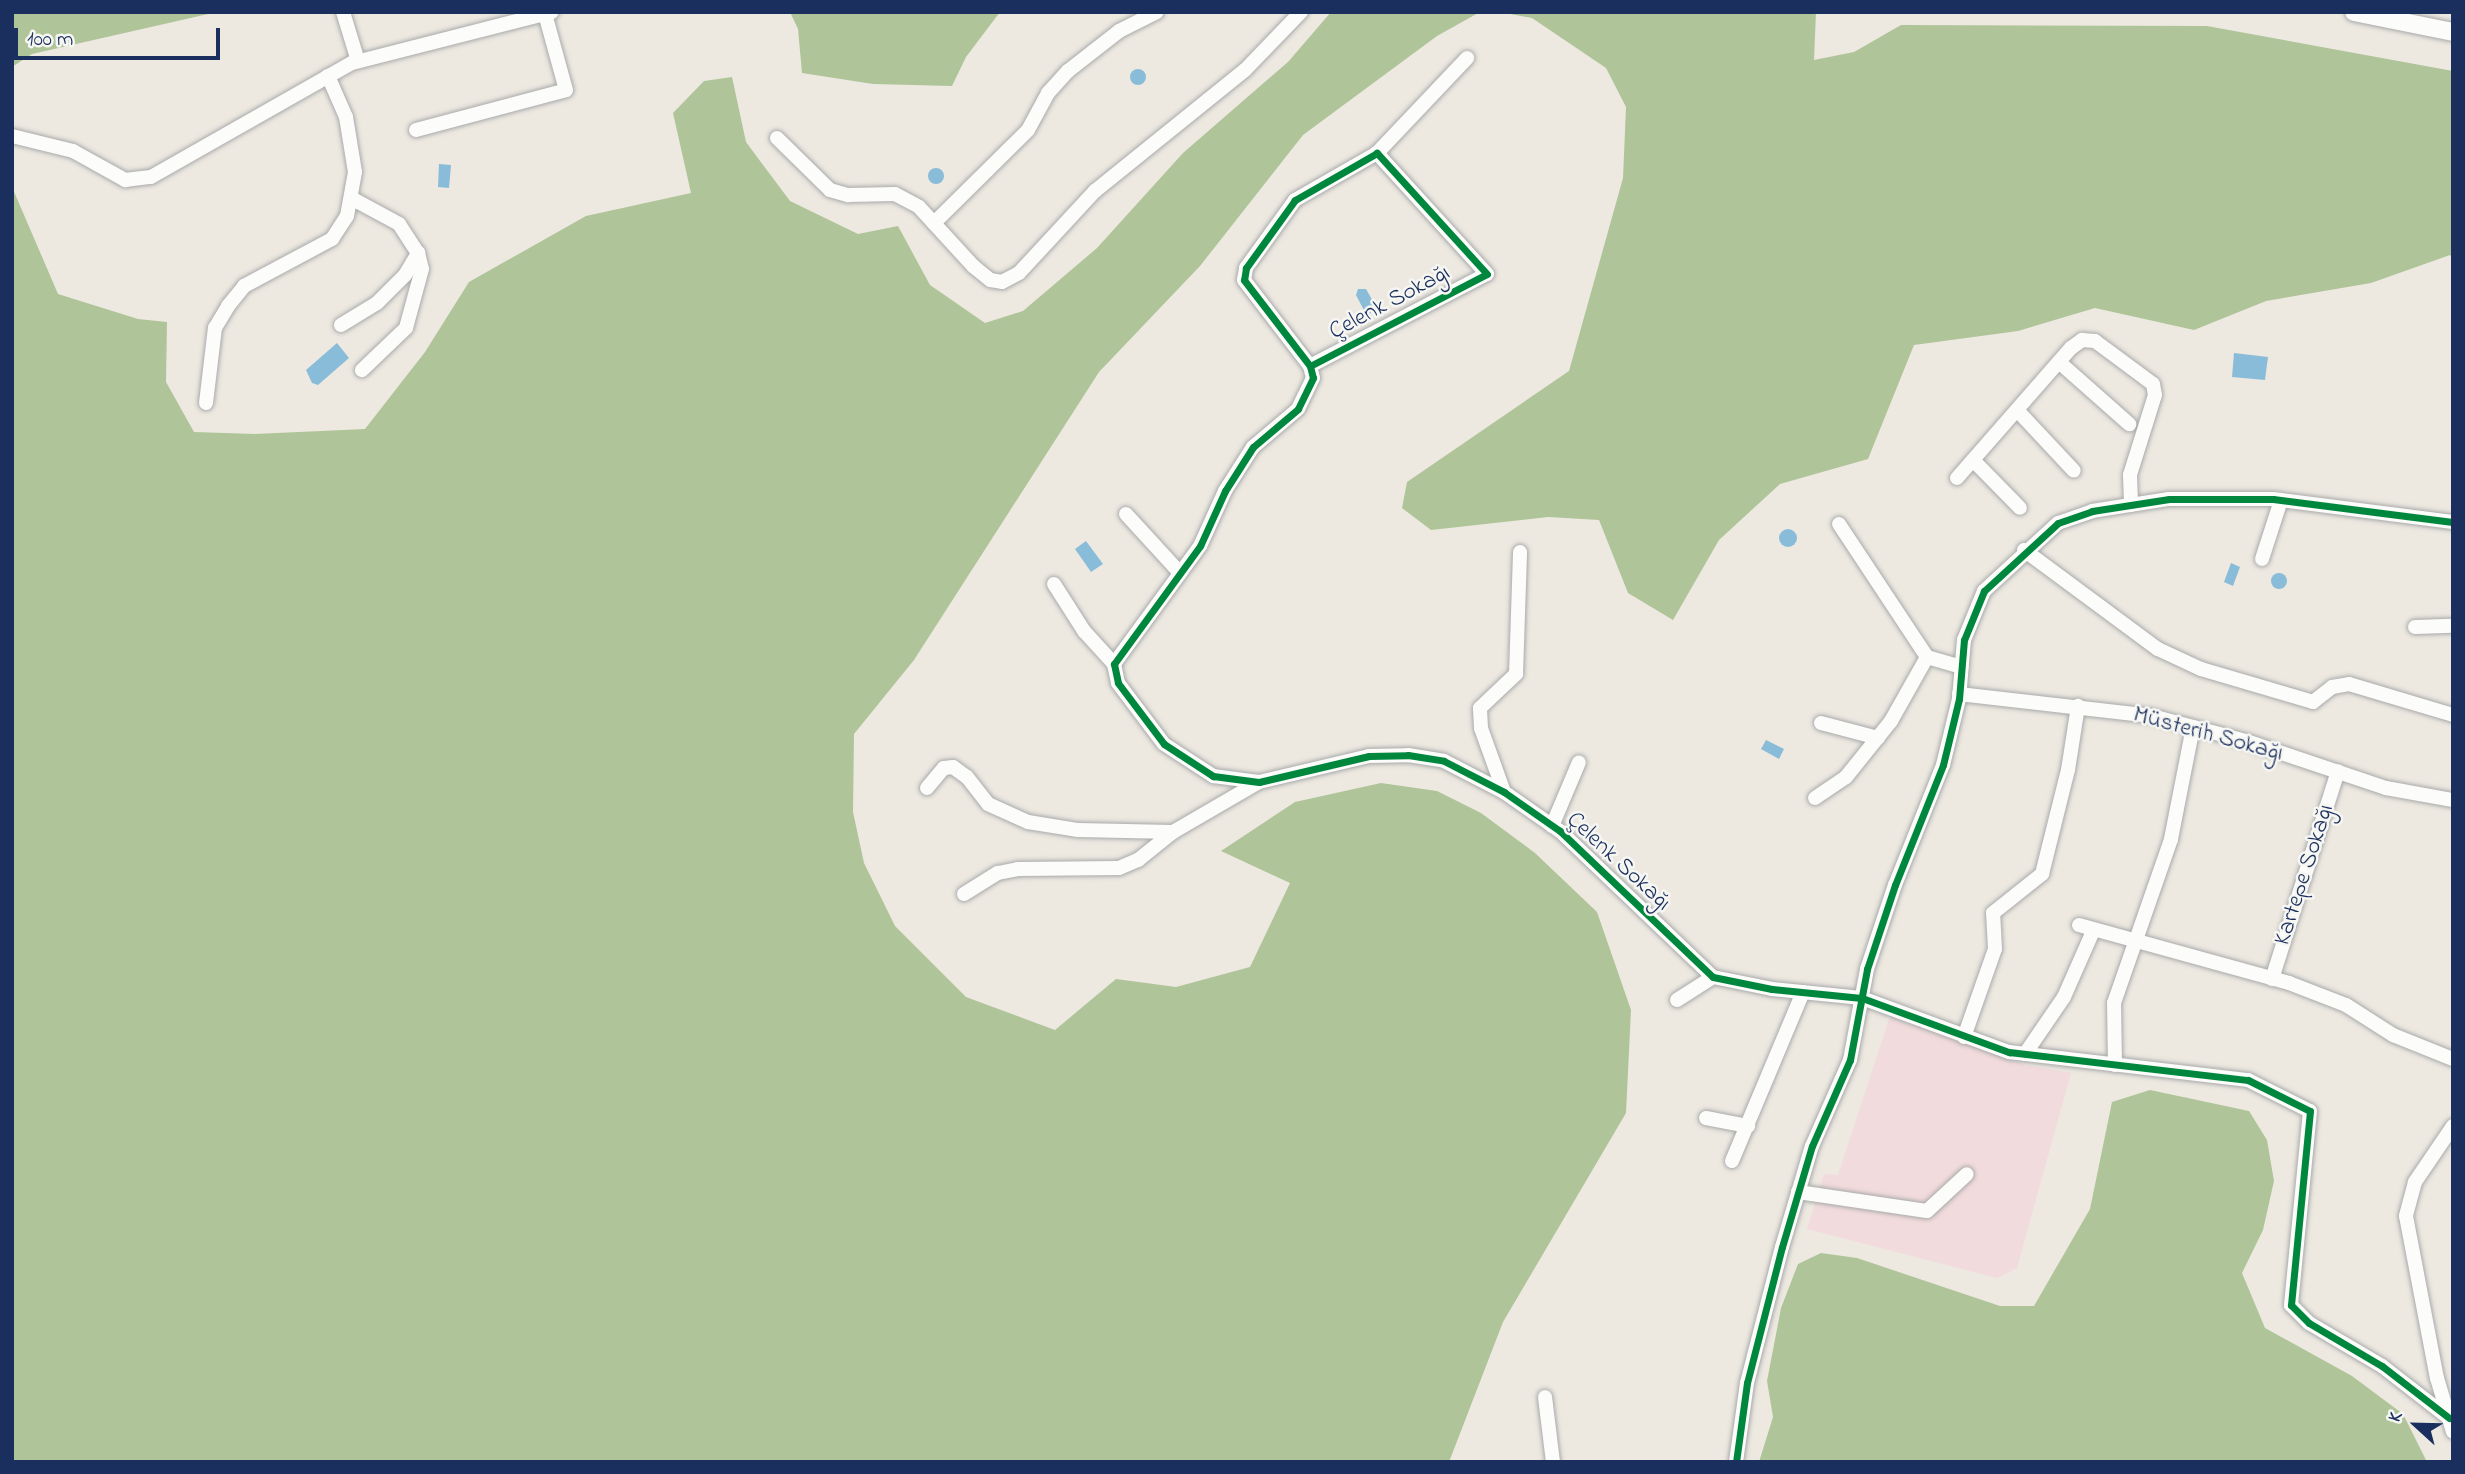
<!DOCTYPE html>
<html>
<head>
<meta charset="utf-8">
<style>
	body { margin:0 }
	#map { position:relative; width:2465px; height:1474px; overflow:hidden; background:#ede9e1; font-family:"Indie Flower",sans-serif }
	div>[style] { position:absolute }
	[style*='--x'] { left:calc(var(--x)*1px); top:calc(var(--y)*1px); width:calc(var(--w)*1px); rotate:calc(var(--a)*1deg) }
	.built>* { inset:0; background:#f2dbdc }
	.forest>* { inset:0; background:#afc498 }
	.water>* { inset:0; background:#89bcd9 }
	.round { border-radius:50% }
	.roads { filter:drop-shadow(0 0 2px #a9aaab) drop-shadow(0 0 2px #a9aaab) }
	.minor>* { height:14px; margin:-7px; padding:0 7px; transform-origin:7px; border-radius:7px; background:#fcfcfa }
	.tertiary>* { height:18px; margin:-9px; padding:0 9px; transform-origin:9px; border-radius:9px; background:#fcfcfa }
	.cycleway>* { height:7px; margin:-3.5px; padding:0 3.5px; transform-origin:3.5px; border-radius:3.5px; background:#00873e }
	span { translate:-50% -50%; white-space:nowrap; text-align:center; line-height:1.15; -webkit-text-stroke:5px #f6f6f2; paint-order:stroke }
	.street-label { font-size:24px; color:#1b2f5e }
	.frame { position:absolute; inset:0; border:14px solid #1b2f5e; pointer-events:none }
	.north { position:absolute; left:2381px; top:1390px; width:70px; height:70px; -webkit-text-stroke:5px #f6f6f2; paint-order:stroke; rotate:292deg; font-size:19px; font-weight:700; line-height:28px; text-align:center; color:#1b2f5e }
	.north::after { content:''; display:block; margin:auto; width:24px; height:32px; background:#1b2f5e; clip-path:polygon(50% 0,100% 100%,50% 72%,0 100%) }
	.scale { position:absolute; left:14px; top:28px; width:206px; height:32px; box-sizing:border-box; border:4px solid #1b2f5e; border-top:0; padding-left:9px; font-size:21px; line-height:24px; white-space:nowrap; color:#1b2f5e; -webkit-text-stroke:5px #f6f6f2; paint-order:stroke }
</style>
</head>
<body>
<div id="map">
	<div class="built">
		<div style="clip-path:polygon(1890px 1016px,2025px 1065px,2071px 1073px,2017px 1268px,1997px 1278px,1807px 1229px,1824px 1174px,1838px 1175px)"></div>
	</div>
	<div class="forest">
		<div style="clip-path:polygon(12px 12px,217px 12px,32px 54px,12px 67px)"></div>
		<div style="clip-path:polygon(790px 12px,1000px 12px,966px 57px,952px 86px,873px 84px,802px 73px,798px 29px)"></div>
		<div style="clip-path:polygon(1331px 12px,1480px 12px,1437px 36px,1303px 135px,1200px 266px,1099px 372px,914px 660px,854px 734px,853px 812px,864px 863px,895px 926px,966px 997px,1055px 1030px,1116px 979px,1176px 987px,1250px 967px,1290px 883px,1221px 851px,1295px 802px,1381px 783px,1437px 791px,1481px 813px,1535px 853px,1597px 912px,1631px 1010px,1626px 1113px,1503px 1322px,1449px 1462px,14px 1462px,12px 187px,58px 294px,138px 319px,167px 322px,166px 382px,194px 432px,255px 434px,365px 429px,425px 352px,469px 282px,586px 216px,691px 193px,673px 113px,704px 81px,732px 77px,746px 142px,790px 201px,858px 234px,898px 226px,930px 285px,985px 323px,1023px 311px,1097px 248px,1183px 153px,1288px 62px)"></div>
		<div style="clip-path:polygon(1500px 12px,1816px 12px,1814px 60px,1854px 52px,1901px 25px,2207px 26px,2453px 71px,2453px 258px,2450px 255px,2371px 283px,2266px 301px,2194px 330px,2095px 308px,2018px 331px,1914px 345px,1868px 459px,1780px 484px,1719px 540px,1673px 620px,1628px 593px,1599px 520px,1548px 517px,1431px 530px,1402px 508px,1407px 482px,1569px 371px,1623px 178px,1626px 107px,1606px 68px,1532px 18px)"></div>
		<div style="clip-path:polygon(2150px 1090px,2249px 1111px,2267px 1140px,2274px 1181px,2263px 1230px,2242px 1273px,2265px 1328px,2352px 1376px,2403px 1414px,2427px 1462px,1759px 1462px,1773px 1417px,1767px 1381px,1781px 1308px,1798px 1264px,1821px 1253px,1857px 1258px,2000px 1306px,2034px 1306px,2090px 1209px,2112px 1102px)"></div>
	</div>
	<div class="water">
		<div class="round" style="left:1130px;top:69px;width:16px;height:16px"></div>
		<div style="clip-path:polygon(439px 164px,451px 165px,449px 188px,438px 187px)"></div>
		<div class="round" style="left:928px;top:168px;width:16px;height:16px"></div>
		<div style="clip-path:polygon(1358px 289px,1366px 289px,1379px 312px,1372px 310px,1368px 318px,1356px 295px)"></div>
		<div style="clip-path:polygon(337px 343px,349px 358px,318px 385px,312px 383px,306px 370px)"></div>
		<div style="clip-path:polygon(2234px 353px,2268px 357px,2265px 380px,2232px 377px)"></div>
		<div class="round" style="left:1779px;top:529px;width:18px;height:18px"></div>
		<div style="clip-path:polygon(1086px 541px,1103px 564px,1091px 572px,1075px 549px)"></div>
		<div style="clip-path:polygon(2231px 563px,2240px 567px,2233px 586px,2224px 582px)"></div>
		<div class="round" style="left:2271px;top:573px;width:16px;height:16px"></div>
		<div style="clip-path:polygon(1766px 740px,1784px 749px,1779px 759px,1761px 749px)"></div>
	</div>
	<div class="roads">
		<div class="minor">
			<div style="--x:343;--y:12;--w:51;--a:73"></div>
			<div style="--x:416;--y:130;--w:155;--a:-14.9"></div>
			<div style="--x:566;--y:90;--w:79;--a:-105.4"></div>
			<div style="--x:12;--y:136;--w:63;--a:13.8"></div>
			<div style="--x:73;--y:151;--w:60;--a:29.1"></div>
			<div style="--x:125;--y:180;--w:26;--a:-7"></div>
			<div style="--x:151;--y:177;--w:231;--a:-29.6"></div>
			<div style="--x:352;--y:63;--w:206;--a:-14.3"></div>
			<div style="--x:777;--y:138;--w:74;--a:44.5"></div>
			<div style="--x:830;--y:190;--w:19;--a:16"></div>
			<div style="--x:848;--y:195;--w:47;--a:-1.2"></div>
			<div style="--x:895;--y:194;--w:27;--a:28"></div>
			<div style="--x:919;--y:207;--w:80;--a:47.5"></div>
			<div style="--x:973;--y:266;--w:22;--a:39"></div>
			<div style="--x:990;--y:280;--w:12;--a:9"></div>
			<div style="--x:1002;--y:282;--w:19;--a:-28"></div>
			<div style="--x:1019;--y:273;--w:112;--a:-47.2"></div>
			<div style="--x:1095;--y:191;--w:193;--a:-38.9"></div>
			<div style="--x:1245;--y:70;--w:81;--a:-46"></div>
			<div style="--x:1377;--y:153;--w:131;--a:-46.5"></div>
			<div style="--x:351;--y:198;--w:55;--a:28.4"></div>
			<div style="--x:399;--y:224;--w:35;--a:57"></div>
			<div style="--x:418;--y:253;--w:16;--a:76"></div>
			<div style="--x:422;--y:269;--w:61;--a:105.2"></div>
			<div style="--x:406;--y:328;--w:61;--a:136.3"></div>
			<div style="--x:934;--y:223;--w:132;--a:-44.7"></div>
			<div style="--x:1028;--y:130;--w:42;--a:-61.6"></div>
			<div style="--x:1048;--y:93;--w:30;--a:-48"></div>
			<div style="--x:1068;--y:71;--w:65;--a:-38.1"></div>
			<div style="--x:1119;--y:31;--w:42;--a:-26.6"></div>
			<div style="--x:341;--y:325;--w:42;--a:-31.4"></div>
			<div style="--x:377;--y:303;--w:40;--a:-45"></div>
			<div style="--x:405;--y:275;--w:26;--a:-59"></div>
			<div style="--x:2059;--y:362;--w:94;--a:41.5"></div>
			<div style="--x:1310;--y:366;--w:199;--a:-27.5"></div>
			<div style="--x:1487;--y:274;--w:164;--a:-132.3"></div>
			<div style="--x:1377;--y:153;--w:95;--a:150.2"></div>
			<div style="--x:1295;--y:200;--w:84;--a:125.8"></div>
			<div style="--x:1246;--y:268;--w:12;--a:99"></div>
			<div style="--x:1244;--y:280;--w:108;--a:52.5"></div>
			<div style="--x:1310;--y:366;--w:12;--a:76"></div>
			<div style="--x:1313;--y:378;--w:34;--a:116"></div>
			<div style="--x:1298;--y:409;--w:59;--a:139.8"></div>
			<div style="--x:1253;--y:447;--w:52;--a:122.5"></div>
			<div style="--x:1225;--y:491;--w:60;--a:114.4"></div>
			<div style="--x:1200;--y:546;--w:146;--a:126.1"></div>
			<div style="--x:1114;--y:664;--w:19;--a:78"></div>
			<div style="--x:1118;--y:683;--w:76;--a:53"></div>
			<div style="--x:1164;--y:744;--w:59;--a:33.1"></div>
			<div style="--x:1213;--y:776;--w:46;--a:7.4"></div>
			<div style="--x:1259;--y:782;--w:113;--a:-13.3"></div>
			<div style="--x:1369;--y:756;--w:39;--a:-1"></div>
			<div style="--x:1408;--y:755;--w:36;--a:9"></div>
			<div style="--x:1444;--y:761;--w:68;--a:27.3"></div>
			<div style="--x:1504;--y:792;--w:68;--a:34.9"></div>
			<div style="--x:1560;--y:831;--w:211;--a:43.7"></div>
			<div style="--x:1713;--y:977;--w:60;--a:11.5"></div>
			<div style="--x:1772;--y:989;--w:90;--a:5.7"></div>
			<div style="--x:1862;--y:998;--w:157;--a:20.2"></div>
			<div style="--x:2009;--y:1052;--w:241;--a:6.7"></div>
			<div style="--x:2248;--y:1080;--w:69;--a:26.6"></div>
			<div style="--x:2310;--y:1111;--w:195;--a:95.6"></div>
			<div style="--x:2291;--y:1305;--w:25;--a:45"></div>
			<div style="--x:2309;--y:1323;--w:85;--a:30.5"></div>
			<div style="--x:2382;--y:1366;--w:85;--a:37.8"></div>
			<div style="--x:206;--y:403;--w:76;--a:-83.2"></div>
			<div style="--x:215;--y:328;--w:26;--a:-59"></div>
			<div style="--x:228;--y:306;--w:26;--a:-51"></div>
			<div style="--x:244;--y:286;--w:100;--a:-28.1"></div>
			<div style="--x:332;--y:239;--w:27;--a:-57"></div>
			<div style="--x:347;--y:216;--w:45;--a:-79.7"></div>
			<div style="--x:355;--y:172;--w:56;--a:-99.3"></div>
			<div style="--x:346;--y:117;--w:45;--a:-113.7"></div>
			<div style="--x:2017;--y:410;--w:83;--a:46.9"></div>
			<div style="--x:1973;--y:460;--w:67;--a:45.6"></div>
			<div style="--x:1957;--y:478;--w:173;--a:-48.8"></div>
			<div style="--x:2071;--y:348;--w:14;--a:-36"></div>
			<div style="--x:2082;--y:340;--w:13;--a:4"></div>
			<div style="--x:2095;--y:341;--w:72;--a:36.6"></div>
			<div style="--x:2153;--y:384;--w:11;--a:80"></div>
			<div style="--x:2155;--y:395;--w:84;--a:107.4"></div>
			<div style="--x:2130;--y:475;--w:30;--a:88"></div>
			<div style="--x:1126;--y:514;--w:80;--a:47.5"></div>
			<div style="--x:1839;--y:524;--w:159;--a:56.5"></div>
			<div style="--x:1927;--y:657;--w:36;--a:16"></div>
			<div style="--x:2024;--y:550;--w:167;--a:36.5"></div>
			<div style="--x:2158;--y:649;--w:47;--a:24.9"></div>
			<div style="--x:2201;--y:669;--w:117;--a:16.4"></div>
			<div style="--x:2313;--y:702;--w:24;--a:-38"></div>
			<div style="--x:2332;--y:687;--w:17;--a:-10"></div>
			<div style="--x:2349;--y:684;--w:109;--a:16.6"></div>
			<div style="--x:2262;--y:559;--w:62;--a:-72.1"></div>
			<div style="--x:1054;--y:584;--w:56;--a:57.4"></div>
			<div style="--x:1084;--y:631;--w:45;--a:47.7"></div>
			<div style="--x:2415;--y:627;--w:38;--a:-2"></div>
			<div style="--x:1959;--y:694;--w:194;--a:6.5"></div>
			<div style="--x:2152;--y:716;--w:97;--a:14.9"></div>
			<div style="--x:2246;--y:741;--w:148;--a:18.6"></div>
			<div style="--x:2386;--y:788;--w:68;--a:10.2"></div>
			<div style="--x:1821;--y:723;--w:59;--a:14.7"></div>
			<div style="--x:927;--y:788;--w:26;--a:-50"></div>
			<div style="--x:944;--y:768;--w:9;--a:-6"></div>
			<div style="--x:953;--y:767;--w:17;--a:36"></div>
			<div style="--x:967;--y:777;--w:34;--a:52"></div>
			<div style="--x:988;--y:804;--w:44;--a:24.2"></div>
			<div style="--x:1028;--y:822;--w:51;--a:9.1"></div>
			<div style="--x:1078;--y:830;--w:95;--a:1.2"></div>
			<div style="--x:1173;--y:832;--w:99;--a:-30.2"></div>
			<div style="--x:1504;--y:792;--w:68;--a:-109.8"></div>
			<div style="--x:1481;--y:728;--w:20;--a:-93"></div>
			<div style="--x:1480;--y:708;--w:50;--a:-43.4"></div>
			<div style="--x:1516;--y:674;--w:122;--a:-88.1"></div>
			<div style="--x:1815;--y:798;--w:37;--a:-34"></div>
			<div style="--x:1846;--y:777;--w:72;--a:-51.2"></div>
			<div style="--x:1891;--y:721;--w:73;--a:-60.6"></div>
			<div style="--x:1552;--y:826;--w:69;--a:-67.1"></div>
			<div style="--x:964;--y:894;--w:40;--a:-32"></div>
			<div style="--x:998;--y:873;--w:20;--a:-11"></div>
			<div style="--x:1018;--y:869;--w:101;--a:-0.6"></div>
			<div style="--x:1119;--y:868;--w:21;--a:-23"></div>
			<div style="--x:1138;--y:860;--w:45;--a:-38.7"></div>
			<div style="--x:2079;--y:925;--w:218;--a:15.4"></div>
			<div style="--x:2289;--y:983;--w:61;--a:21.1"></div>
			<div style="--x:2346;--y:1005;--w:56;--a:32.6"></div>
			<div style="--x:2393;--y:1035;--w:65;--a:21.8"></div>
			<div style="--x:2272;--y:979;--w:218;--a:-72.4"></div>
			<div style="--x:1677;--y:1000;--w:43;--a:-32.6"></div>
			<div style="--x:1964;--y:1037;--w:93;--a:-70.6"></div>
			<div style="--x:1995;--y:949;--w:36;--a:-93"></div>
			<div style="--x:1993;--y:913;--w:63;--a:-38.5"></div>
			<div style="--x:2042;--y:874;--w:107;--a:-76"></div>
			<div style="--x:2068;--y:770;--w:65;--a:-81.1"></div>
			<div style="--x:2025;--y:1054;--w:69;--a:-55.6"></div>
			<div style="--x:2064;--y:997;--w:74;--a:-66.2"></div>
			<div style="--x:2115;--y:1065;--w:62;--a:-90.9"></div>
			<div style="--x:2114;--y:1003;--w:174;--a:-70.8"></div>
			<div style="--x:2171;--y:839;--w:114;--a:-78.9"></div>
			<div style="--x:1706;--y:1118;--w:43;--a:10.8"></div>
			<div style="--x:2453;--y:1126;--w:68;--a:124.2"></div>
			<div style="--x:2415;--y:1182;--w:35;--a:105"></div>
			<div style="--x:2406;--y:1216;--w:165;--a:79.2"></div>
			<div style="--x:2437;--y:1378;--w:56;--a:73.5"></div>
			<div style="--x:1732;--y:1161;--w:183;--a:-67.2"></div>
			<div style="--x:1798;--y:1192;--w:130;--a:8.4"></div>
			<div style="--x:1927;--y:1211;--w:54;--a:-42.8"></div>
			<div style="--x:1545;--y:1397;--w:65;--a:83"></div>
			<div style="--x:1736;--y:1462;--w:80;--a:-82.1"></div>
			<div style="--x:1747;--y:1383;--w:140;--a:-75.6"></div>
			<div style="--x:1782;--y:1247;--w:105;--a:-73.5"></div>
			<div style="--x:1812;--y:1146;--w:94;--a:-66.2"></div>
			<div style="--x:1850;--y:1060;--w:93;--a:-79.4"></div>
			<div style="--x:1867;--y:969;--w:89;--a:-71.6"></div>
			<div style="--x:1895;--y:885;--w:129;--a:-68.2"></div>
			<div style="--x:1943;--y:765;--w:68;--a:-76.4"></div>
			<div style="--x:1959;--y:699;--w:59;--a:-85.2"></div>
			<div style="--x:1964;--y:640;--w:53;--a:-67.8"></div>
			<div style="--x:1984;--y:591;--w:100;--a:-42.6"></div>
			<div style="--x:2058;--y:523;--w:36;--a:-19"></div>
			<div style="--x:2092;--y:511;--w:78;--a:-8.9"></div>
			<div style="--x:2169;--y:499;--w:104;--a:0"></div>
			<div style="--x:2273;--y:499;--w:181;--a:7.3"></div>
		</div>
		<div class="tertiary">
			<div style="--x:2354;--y:12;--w:101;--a:11.4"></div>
		</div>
	</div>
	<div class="cycleway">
		<div style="--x:1310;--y:366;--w:199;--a:-27.5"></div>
		<div style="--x:1487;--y:274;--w:164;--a:-132.3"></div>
		<div style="--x:1377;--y:153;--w:95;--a:150.2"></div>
		<div style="--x:1295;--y:200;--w:84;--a:125.8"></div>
		<div style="--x:1246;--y:268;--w:12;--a:99"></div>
		<div style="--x:1244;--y:280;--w:108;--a:52.5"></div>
		<div style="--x:1310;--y:366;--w:12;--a:76"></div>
		<div style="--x:1313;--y:378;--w:34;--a:116"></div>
		<div style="--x:1298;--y:409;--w:59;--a:139.8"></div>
		<div style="--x:1253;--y:447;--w:52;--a:122.5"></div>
		<div style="--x:1225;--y:491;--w:60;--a:114.4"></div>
		<div style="--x:1200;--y:546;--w:146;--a:126.1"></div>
		<div style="--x:1114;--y:664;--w:19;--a:78"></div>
		<div style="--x:1118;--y:683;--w:76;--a:53"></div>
		<div style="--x:1164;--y:744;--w:59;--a:33.1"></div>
		<div style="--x:1213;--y:776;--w:46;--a:7.4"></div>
		<div style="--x:1259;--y:782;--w:113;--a:-13.3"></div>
		<div style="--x:1369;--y:756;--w:39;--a:-1"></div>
		<div style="--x:1408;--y:755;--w:36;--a:9"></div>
		<div style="--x:1444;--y:761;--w:68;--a:27.3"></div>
		<div style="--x:1504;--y:792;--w:68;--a:34.9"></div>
		<div style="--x:1560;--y:831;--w:211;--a:43.7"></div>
		<div style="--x:1713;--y:977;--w:60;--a:11.5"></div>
		<div style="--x:1772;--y:989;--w:90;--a:5.7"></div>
		<div style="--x:1862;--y:998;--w:157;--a:20.2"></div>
		<div style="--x:2009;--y:1052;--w:241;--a:6.7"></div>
		<div style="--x:2248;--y:1080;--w:69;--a:26.6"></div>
		<div style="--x:2310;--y:1111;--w:195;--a:95.6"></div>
		<div style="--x:2291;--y:1305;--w:25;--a:45"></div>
		<div style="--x:2309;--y:1323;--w:85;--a:30.5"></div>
		<div style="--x:2382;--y:1366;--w:85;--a:37.8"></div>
		<div style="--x:1736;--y:1462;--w:80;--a:-82.1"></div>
		<div style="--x:1747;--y:1383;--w:140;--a:-75.6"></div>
		<div style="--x:1782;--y:1247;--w:105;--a:-73.5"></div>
		<div style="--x:1812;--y:1146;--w:94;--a:-66.2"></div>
		<div style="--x:1850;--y:1060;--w:93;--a:-79.4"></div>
		<div style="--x:1867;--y:969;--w:89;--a:-71.6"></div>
		<div style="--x:1895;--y:885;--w:129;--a:-68.2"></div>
		<div style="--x:1943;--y:765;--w:68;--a:-76.4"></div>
		<div style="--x:1959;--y:699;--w:59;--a:-85.2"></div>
		<div style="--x:1964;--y:640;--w:53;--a:-67.8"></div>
		<div style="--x:1984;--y:591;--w:100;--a:-42.6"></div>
		<div style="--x:2058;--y:523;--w:36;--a:-19"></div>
		<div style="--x:2092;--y:511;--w:78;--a:-8.9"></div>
		<div style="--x:2169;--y:499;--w:104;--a:0"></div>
		<div style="--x:2273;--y:499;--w:181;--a:7.3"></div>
	</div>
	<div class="street-label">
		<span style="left:1390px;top:303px;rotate:-28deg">Çelenk Sokağı</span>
		<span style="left:2208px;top:735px;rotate:15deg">Müsterih Sokağı</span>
		<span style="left:1618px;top:862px;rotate:43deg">Çelenk Sokağı</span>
		<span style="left:2305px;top:875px;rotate:-72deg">Kartepe Sokağı</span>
	</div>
	<div class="frame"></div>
	<div class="north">K</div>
	<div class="scale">100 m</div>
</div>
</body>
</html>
